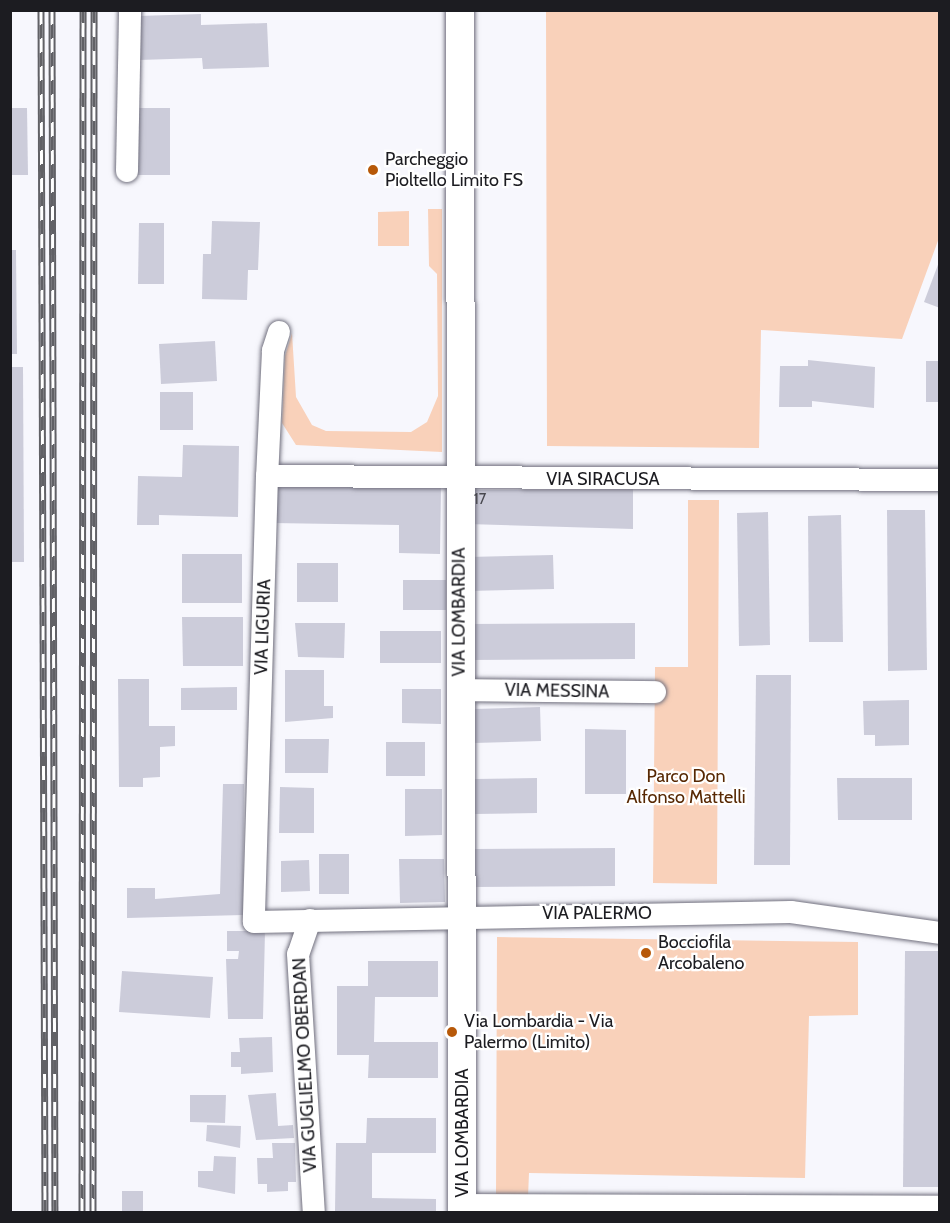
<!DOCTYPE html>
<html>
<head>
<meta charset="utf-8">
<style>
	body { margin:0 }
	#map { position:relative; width:950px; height:1223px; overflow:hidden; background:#f7f7fd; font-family:Cabin,sans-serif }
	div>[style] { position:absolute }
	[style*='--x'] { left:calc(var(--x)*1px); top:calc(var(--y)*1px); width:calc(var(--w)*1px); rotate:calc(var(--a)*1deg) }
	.green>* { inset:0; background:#f9d1ba }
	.building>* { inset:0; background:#ccccda }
	.roads { filter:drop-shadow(0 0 2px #71707e) drop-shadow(0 0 2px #71707e) }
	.minor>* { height:22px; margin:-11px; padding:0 11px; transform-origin:11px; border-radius:11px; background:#fff }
	.tertiary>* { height:28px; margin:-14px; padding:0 14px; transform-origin:14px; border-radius:14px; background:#fff }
	.rail>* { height:7px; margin-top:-3.5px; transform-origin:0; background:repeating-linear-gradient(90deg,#fff 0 14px,#616166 0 28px); box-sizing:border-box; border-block:2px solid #616166 }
	.dots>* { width:16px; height:16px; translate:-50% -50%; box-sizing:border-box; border:3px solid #fff; border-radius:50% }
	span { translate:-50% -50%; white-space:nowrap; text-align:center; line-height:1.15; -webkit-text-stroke:4.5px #fff; paint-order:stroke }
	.number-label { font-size:15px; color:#48484f }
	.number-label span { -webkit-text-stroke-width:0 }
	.poi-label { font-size:18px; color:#1c1c21 }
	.left { translate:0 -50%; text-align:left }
	.street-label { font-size:18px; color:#1c1c21 }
	.park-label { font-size:18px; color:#572803 }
	.frame { position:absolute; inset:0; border:12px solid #1c1c21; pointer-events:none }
</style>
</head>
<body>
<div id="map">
	<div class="green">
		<div style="clip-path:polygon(546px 11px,939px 11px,939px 238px,902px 339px,761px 330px,759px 448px,547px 446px)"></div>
		<div style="clip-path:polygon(428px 209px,442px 209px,442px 452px,296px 445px,282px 423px,285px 356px,292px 333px,296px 397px,312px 425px,326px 431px,411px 432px,427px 422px,438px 396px,437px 274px,429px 266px)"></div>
		<div style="clip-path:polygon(409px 211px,409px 246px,378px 246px,378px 212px)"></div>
		<div style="clip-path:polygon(688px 500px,719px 500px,717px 884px,653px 883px,655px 667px,688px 667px)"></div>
		<div style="clip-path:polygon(497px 937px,858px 942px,858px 1015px,809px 1016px,805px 1178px,529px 1173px,528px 1197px,496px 1197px)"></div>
	</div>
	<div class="building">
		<div style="clip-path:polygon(201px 14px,201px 25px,267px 23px,269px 67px,203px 69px,202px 58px,139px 60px,138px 16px)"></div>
		<div style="clip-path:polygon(10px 108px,27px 108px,28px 175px,10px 175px)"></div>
		<div style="clip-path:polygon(135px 108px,170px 108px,170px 175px,135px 175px)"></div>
		<div style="clip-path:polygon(212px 221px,260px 222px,258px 270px,248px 270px,247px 300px,202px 299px,203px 254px,211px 254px)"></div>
		<div style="clip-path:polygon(139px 223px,164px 223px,164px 284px,138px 284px)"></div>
		<div style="clip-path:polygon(10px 250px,16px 250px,17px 354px,10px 354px)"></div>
		<div style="clip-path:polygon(939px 262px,940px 262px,940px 308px,924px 302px)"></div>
		<div style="clip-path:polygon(215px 341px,217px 381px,161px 384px,159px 344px)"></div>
		<div style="clip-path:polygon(808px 360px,875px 367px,874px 408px,812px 401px,812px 407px,779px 407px,780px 366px,808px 366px)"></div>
		<div style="clip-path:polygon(926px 361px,940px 361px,940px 402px,926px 402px)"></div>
		<div style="clip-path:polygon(10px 367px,23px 367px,24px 562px,10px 562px)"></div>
		<div style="clip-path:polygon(160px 392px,193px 392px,193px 430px,160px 430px)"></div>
		<div style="clip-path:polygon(183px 445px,239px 446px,238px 517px,159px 515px,159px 525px,137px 525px,138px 476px,182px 477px)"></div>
		<div style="clip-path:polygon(272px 484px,441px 486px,440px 554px,399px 553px,399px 525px,272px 523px)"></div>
		<div style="clip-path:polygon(633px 489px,633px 529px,467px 524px,467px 490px)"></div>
		<div style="clip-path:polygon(887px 510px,925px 510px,927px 670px,888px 671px)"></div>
		<div style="clip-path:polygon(768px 512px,770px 645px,739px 646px,737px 513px)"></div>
		<div style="clip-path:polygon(841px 515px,843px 642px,809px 642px,808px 516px)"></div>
		<div style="clip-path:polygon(182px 554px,242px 554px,242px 603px,182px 603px)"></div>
		<div style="clip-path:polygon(553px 555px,554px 589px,469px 591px,468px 557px)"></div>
		<div style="clip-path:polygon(297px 563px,338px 563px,338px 602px,297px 602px)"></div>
		<div style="clip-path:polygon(403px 580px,446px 580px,446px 610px,403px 610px)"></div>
		<div style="clip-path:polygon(182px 617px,243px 617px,243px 666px,183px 666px)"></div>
		<div style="clip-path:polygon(295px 623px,345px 623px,344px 658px,298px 657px)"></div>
		<div style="clip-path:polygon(635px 623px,635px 659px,468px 660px,468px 624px)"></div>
		<div style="clip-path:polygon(380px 631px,441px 631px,441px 663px,380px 663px)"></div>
		<div style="clip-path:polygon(285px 670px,324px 670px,324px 706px,333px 706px,333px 718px,285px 722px)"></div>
		<div style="clip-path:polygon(756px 675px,791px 675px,790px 865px,754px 865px)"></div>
		<div style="clip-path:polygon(118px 679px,149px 679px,149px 726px,175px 726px,175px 746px,160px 747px,160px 777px,143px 778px,143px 787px,119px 787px)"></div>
		<div style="clip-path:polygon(237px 687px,237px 710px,181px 710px,181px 688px)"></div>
		<div style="clip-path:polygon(402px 689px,441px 689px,441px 724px,402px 723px)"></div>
		<div style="clip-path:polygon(909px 700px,909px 745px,875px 746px,875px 735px,864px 735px,863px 701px)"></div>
		<div style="clip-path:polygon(540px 707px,541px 741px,474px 743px,473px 709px)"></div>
		<div style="clip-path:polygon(585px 729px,626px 730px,626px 794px,585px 794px)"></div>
		<div style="clip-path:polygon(285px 739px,329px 739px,328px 773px,285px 773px)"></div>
		<div style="clip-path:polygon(386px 742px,425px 742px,425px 776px,386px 776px)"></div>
		<div style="clip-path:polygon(537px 778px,537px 813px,475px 814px,475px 779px)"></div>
		<div style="clip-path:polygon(837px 778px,912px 778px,912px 820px,838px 820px)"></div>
		<div style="clip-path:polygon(223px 784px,244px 784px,243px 915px,127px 918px,127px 888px,155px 888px,155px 899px,220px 894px)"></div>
		<div style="clip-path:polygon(280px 787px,314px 788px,314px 833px,279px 833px)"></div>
		<div style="clip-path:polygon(405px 789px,442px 789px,442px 835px,405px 836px)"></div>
		<div style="clip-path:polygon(615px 848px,615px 886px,475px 887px,474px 849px)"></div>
		<div style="clip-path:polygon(319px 854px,349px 854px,349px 894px,319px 894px)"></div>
		<div style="clip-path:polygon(399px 859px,444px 859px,445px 902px,400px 903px)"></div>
		<div style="clip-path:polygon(309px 860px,310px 891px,281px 892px,281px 861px)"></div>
		<div style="clip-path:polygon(227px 931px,265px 931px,263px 1019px,228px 1019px,226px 959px,238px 959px,239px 951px,227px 951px)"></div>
		<div style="clip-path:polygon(905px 951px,940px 951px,940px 1187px,903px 1187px)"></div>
		<div style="clip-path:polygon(368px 961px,438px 961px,438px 997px,375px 997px,374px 1042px,438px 1042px,438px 1078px,368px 1078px,369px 1055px,337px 1055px,337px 986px,368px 986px)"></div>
		<div style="clip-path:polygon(122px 971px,213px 977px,210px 1018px,119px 1012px)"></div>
		<div style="clip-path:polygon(272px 1037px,273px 1072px,241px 1074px,241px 1067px,231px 1067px,231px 1052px,240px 1052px,239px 1038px)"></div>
		<div style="clip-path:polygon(276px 1093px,278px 1126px,293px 1125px,294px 1138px,256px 1140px,248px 1095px)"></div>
		<div style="clip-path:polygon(190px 1095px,226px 1095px,225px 1123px,190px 1122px)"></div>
		<div style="clip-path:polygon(367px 1118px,436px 1118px,436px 1153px,372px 1153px,372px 1198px,436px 1199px,436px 1212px,335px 1211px,336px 1143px,366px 1143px)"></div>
		<div style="clip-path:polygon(207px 1125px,241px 1126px,240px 1148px,206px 1141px)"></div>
		<div style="clip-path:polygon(272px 1143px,295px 1143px,296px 1182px,288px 1182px,288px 1191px,267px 1192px,267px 1184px,258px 1184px,257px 1158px,273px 1158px)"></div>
		<div style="clip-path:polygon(214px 1156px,236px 1157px,235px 1194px,198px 1187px,198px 1171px,213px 1171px)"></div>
		<div style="clip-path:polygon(122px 1191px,143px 1191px,143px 1212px,122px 1212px)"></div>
	</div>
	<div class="roads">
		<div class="minor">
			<div style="--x:127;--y:171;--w:161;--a:-88.9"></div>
			<div style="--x:279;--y:332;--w:20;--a:108"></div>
			<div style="--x:273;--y:351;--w:125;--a:92.7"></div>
			<div style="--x:267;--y:476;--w:446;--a:91.7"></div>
			<div style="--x:254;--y:922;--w:537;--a:-1.07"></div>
			<div style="--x:791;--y:912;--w:150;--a:8"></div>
			<div style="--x:267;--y:476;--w:673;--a:0.34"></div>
			<div style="--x:460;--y:690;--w:195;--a:0.6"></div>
			<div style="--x:310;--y:920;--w:36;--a:109"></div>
			<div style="--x:298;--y:954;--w:258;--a:86.5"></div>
			<div style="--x:462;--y:1205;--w:478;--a:0.2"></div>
		</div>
		<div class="tertiary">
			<div style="--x:460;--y:10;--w:1202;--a:89.9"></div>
		</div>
	</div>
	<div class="rail">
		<div style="--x:41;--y:10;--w:1202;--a:89.81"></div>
		<div style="--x:52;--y:10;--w:1202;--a:89.86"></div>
		<div style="--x:82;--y:1212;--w:1202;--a:-89.95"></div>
		<div style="--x:93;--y:1212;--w:1202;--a:-89.95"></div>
	</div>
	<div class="dots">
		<div style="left:373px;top:170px;background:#b75909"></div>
		<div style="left:646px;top:953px;background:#b75909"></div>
		<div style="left:452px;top:1032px;background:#b75909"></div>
	</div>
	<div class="number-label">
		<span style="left:480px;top:500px">17</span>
	</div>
	<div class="poi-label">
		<span class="left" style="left:385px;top:170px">Parcheggio<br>Pioltello Limito FS</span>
		<span class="left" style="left:658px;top:953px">Bocciofila<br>Arcobaleno</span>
		<span class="left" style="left:464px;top:1032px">Via Lombardia - Via<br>Palermo (Limito)</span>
	</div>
	<div class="street-label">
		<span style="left:603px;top:479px">VIA SIRACUSA</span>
		<span style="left:459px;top:612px;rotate:-90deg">VIA LOMBARDIA</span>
		<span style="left:263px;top:627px;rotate:-88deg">VIA LIGURIA</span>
		<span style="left:557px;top:691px;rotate:1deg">VIA MESSINA</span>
		<span style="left:597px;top:913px">VIA PALERMO</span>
		<span style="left:305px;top:1065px;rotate:-93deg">VIA GUGLIELMO OBERDAN</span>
		<span style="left:462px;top:1133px;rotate:-90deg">VIA LOMBARDIA</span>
	</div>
	<div class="park-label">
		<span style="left:686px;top:787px">Parco Don<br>Alfonso Mattelli</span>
	</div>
	<div class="frame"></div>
</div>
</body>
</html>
